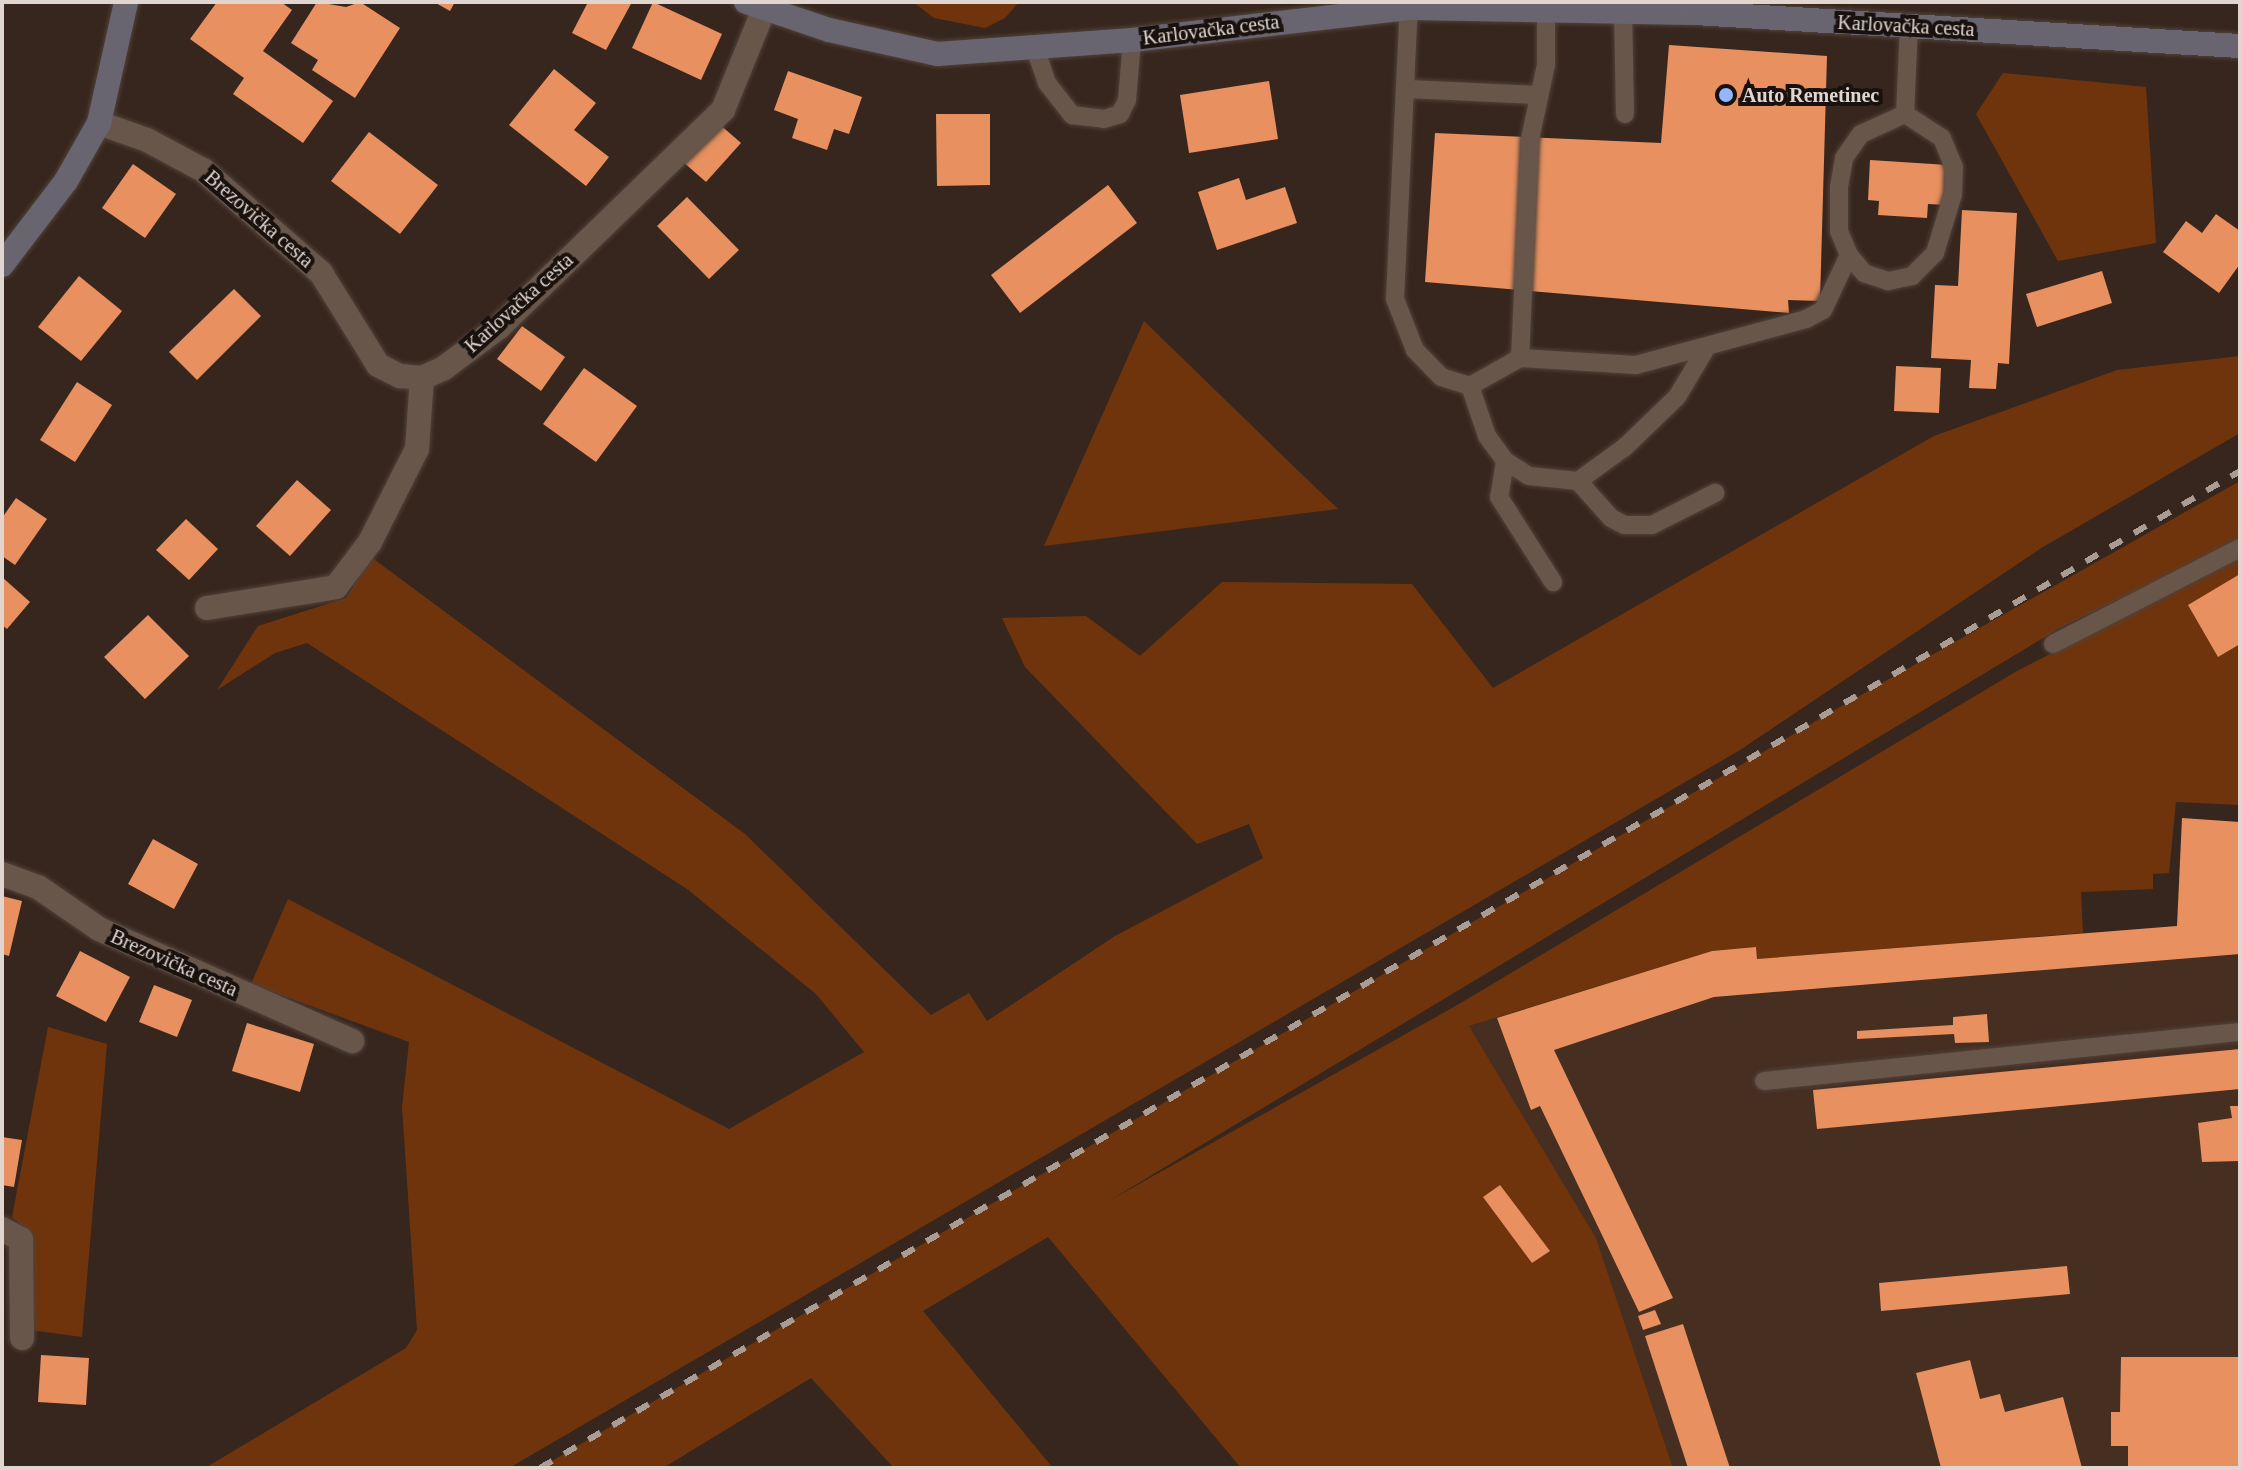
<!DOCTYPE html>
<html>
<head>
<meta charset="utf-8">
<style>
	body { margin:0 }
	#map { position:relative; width:2242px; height:1470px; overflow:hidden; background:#37261d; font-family:Georgia,serif }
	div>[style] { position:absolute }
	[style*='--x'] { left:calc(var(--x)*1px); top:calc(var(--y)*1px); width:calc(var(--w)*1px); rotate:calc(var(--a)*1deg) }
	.built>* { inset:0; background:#462e21 }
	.green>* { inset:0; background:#70340c }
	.building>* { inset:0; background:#e8905f }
	.roads { filter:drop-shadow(0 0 2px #50423b) drop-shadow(0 0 2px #50423b) }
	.lane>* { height:18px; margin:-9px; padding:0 9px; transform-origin:9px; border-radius:9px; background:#69564b }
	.street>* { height:24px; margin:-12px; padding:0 12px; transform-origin:12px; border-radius:12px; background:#69564b }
	.secondary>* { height:24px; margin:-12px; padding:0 12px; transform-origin:12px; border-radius:12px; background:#686570 }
	.rail>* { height:6px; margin-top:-3px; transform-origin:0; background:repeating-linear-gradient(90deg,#a99c95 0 14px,transparent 0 28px) }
	.dots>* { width:22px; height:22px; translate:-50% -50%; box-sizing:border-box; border:4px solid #19110d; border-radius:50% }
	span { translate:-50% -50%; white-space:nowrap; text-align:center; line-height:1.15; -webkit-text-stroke:8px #19110d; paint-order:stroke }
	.street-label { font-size:20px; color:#e0d5cf }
	.poi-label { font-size:20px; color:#e0d5cf; font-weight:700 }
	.left { translate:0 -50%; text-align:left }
	.frame { position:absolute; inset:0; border:4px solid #e0d5cf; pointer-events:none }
</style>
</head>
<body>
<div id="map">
	<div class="built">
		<div style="clip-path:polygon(2240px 921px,2240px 1468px,1673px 1468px,1596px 1238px,1469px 1026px,1712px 951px,1756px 947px,1758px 959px)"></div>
	</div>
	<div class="green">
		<div style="clip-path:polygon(913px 2px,1019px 2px,1005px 18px,985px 28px,934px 18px)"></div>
		<div style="clip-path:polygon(2003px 73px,2146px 87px,2156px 243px,2058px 261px,1976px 114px)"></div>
		<div style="clip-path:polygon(1144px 321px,1285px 458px,1338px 509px,1044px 546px)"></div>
		<div style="clip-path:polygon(2240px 356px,2240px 433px,2043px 547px,1740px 750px,509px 1468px,205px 1468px,406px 1348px,417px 1330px,402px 1107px,409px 1042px,251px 984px,288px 899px,729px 1129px,864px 1052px,816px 994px,687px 889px,307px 643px,275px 653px,217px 690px,258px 626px,346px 598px,371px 557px,745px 834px,931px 1015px,969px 993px,987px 1021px,1115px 936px,1263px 858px,1249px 824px,1197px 844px,1025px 667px,1002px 618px,1086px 616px,1140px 656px,1222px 582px,1412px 584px,1493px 688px,1934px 436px,2117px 370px)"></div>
		<div style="clip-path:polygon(2240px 481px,2240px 541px,2058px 629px,1107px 1202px,1459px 1004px,2017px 671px,2240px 556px,2240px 805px,2176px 802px,2169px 873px,2153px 874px,2153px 889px,2081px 892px,2083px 933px,1757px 959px,1756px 947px,1712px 951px,1469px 1026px,1596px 1238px,1673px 1468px,1241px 1468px,1048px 1237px,923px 1311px,1053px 1468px,894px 1468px,811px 1378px,663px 1468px,540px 1468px,1845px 704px)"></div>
		<div style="clip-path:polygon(48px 1027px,107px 1044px,82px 1337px,30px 1330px,32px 1235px,12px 1217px)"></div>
	</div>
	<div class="building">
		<div style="clip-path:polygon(217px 2px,281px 2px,292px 10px,263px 51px,333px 101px,303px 143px,233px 94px,244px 78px,190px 39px)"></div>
		<div style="clip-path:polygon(317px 2px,346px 7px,360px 2px,400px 28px,355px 98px,312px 70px,318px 60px,291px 43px)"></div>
		<div style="clip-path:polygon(434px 2px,455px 2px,450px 11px)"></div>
		<div style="clip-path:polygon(588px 2px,632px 2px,606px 50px,572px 33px)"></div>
		<div style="clip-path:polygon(653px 2px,722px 34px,701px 80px,632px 48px)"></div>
		<div style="clip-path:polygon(1669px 45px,1827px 56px,1820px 301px,1788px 300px,1789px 313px,1425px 282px,1435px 133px,1661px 143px)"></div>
		<div style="clip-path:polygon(554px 69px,596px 103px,574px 130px,609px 157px,586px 186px,509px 125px)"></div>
		<div style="clip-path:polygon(788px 71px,862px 97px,849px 134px,834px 129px,827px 150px,792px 138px,798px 119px,774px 110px)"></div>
		<div style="clip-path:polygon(1269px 81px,1278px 139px,1189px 153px,1180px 95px)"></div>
		<div style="clip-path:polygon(936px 114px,990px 114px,990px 185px,937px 186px)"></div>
		<div style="clip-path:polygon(717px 122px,741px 143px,706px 182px,682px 161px)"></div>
		<div style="clip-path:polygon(369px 132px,438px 185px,400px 234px,331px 181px)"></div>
		<div style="clip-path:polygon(1870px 160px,1948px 165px,1946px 205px,1928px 204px,1927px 218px,1878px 215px,1879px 201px,1868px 200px)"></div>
		<div style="clip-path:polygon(133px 164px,176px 194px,145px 238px,102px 208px)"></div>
		<div style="clip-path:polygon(1239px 178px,1246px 200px,1285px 187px,1297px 223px,1217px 250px,1198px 192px)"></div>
		<div style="clip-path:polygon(1108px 185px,1137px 223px,1020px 313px,991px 275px)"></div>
		<div style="clip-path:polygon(687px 197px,739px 250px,709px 279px,657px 226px)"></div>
		<div style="clip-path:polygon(1962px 210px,2017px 213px,2009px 364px,1998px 363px,1996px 389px,1969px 388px,1971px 360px,1931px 358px,1935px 285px,1958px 286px)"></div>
		<div style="clip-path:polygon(2216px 214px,2240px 231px,2240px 264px,2219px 293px,2163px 252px,2186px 221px,2202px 233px)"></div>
		<div style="clip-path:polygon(2102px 271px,2112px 303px,2037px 327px,2026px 294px)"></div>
		<div style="clip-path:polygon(79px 276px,122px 311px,81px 361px,38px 327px)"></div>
		<div style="clip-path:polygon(234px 289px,261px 316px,197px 380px,169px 352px)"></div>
		<div style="clip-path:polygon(522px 326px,565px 357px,541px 391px,497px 359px)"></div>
		<div style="clip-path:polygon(1896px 366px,1941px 368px,1939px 413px,1894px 411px)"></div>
		<div style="clip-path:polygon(584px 368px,637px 406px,596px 462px,543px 424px)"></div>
		<div style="clip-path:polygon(77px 382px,112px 405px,75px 462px,40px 440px)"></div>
		<div style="clip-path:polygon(297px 480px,331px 510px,290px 556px,256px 526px)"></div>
		<div style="clip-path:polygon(16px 498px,47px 519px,15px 565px,2px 556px,2px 518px)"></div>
		<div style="clip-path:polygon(186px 519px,218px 549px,189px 580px,156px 550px)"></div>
		<div style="clip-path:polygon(2240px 574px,2240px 644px,2218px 657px,2188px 605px)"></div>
		<div style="clip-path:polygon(2px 577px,30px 602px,7px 629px,2px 625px)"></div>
		<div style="clip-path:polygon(148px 615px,189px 656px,145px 699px,104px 657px)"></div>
		<div style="clip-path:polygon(2182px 818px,2240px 822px,2240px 954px,1714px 997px,1554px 1050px,1673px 1298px,1639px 1312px,1540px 1106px,1531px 1110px,1497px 1018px,1712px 951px,1756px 947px,1757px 959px,2177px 926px)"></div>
		<div style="clip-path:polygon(153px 839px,198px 864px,174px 909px,128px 884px)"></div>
		<div style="clip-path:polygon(2px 896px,22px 901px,9px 956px,2px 954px)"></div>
		<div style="clip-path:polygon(80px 951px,130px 977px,106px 1022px,56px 996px)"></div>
		<div style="clip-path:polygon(154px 985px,192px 1000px,177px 1037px,139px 1022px)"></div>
		<div style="clip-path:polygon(1987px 1014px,1989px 1042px,1955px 1043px,1954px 1034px,1857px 1039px,1857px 1031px,1953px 1025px,1953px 1017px)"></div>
		<div style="clip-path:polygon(247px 1023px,314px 1044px,300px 1092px,232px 1071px)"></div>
		<div style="clip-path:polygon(2240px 1049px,2240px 1089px,1817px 1129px,1813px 1090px)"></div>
		<div style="clip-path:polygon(2230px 1106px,2240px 1106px,2240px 1161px,2202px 1162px,2198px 1123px,2232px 1118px)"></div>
		<div style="clip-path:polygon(2px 1137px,22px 1140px,14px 1187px,2px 1185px)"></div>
		<div style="clip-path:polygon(1500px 1185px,1550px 1251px,1532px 1263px,1483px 1197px)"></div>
		<div style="clip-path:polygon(2067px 1266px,2070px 1294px,1881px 1311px,1879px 1283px)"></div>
		<div style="clip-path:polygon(1655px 1310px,1661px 1324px,1643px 1330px,1638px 1316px)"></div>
		<div style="clip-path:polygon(1683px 1324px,1730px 1468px,1688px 1468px,1645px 1336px)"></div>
		<div style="clip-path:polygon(41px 1355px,89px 1358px,86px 1405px,38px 1402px)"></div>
		<div style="clip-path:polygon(2121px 1357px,2240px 1357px,2240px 1468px,2128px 1468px,2128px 1446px,2111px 1446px,2111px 1412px,2120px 1412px)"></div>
		<div style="clip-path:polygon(1970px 1360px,1980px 1399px,2000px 1394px,2005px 1412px,2063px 1397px,2082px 1468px,1941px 1468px,1916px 1373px)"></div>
	</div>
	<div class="roads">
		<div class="lane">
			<div style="--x:1409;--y:2;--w:297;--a:92.7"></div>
			<div style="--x:1395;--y:299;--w:55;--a:68.6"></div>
			<div style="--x:1415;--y:350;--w:37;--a:46"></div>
			<div style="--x:1441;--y:377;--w:30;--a:17"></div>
			<div style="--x:1470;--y:386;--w:57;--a:-29.2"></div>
			<div style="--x:1520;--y:358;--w:219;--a:-87.4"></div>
			<div style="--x:1530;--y:139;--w:76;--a:-77.8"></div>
			<div style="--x:1546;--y:65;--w:57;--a:-90"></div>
			<div style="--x:1623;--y:10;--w:104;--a:88.9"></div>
			<div style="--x:1035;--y:48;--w:37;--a:71"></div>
			<div style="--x:1047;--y:83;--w:41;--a:52"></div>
			<div style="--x:1072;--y:115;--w:32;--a:7"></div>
			<div style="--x:1104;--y:119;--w:17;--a:-17"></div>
			<div style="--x:1120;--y:114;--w:16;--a:-63"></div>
			<div style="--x:1127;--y:100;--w:60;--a:-85.2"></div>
			<div style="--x:1406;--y:89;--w:133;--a:2.6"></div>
			<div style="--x:1905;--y:114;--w:44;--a:33"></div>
			<div style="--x:1942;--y:138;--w:31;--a:68"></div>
			<div style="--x:1954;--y:167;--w:27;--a:92"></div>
			<div style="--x:1953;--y:194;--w:62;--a:107"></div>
			<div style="--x:1935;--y:253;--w:33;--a:135"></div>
			<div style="--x:1912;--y:276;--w:25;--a:168"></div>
			<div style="--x:1888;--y:281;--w:25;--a:-162"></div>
			<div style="--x:1864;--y:273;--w:23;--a:-130"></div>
			<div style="--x:1849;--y:255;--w:26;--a:-113"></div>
			<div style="--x:1839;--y:231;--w:44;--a:-90"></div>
			<div style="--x:1839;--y:187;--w:29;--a:-80"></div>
			<div style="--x:1844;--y:158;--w:29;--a:-55"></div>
			<div style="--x:1861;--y:134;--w:48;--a:-24.4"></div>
			<div style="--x:1905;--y:114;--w:87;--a:-87.4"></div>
			<div style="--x:1520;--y:358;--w:116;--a:3.5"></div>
			<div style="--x:1636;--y:365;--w:176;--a:-15.1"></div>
			<div style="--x:1806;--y:319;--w:19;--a:-28"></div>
			<div style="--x:1823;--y:310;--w:61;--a:-64.7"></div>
			<div style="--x:1470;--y:386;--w:53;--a:71.2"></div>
			<div style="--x:1487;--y:436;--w:31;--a:54"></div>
			<div style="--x:1505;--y:461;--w:28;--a:32"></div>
			<div style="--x:1529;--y:476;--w:49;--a:5.8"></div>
			<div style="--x:1578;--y:481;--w:50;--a:48.3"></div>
			<div style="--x:1611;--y:518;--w:15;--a:28"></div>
			<div style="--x:1624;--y:525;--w:28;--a:0"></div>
			<div style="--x:1652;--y:525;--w:71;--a:-26.9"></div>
			<div style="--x:1505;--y:461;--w:36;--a:99"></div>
			<div style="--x:1499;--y:497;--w:101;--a:57.6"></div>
			<div style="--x:1578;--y:481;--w:58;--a:-35.9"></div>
			<div style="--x:1625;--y:447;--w:72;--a:-43.9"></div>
			<div style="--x:1677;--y:397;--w:55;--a:-59.2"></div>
			<div style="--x:2053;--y:644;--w:210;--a:-27.2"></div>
			<div style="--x:1764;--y:1081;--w:479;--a:-5.9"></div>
		</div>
		<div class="street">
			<div style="--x:99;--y:123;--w:51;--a:19.5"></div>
			<div style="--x:147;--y:140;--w:64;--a:28.2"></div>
			<div style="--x:203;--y:170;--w:157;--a:41.1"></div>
			<div style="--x:321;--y:273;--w:108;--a:58.2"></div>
			<div style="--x:378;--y:365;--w:25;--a:27"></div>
			<div style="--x:400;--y:376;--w:22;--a:5"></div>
			<div style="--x:207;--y:608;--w:131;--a:-9.2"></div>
			<div style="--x:336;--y:587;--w:56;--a:-52.9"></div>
			<div style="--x:370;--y:542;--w:104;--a:-63.2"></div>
			<div style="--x:417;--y:449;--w:71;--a:-86"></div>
			<div style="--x:422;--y:378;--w:24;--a:-24"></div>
			<div style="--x:444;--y:368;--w:69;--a:-36.7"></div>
			<div style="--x:499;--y:327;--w:312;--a:-44.1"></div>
			<div style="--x:723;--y:110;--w:109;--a:-67.9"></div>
			<div style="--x:2;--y:874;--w:38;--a:20"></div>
			<div style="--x:38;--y:887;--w:74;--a:34.5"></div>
			<div style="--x:99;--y:929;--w:277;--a:23.9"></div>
			<div style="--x:2;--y:1229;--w:21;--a:28"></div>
			<div style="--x:21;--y:1239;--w:99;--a:89.4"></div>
		</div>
		<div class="secondary">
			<div style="--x:746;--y:2;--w:88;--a:18.6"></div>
			<div style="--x:829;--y:30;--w:111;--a:12.5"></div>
			<div style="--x:937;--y:54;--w:196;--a:-4.1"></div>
			<div style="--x:1132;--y:40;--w:280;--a:-6.6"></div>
			<div style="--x:1410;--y:8;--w:285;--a:1"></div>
			<div style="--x:1695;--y:13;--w:546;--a:3.47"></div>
			<div style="--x:2;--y:265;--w:106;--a:-52.7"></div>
			<div style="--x:66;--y:181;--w:67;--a:-60.4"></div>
			<div style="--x:99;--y:123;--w:124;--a:-77.4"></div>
		</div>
	</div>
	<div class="rail">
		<div style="--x:540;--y:1468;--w:1971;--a:-30.39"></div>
	</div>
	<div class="dots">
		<div style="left:1726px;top:95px;background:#93b7fd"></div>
	</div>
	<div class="street-label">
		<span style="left:1906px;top:26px;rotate:3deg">Karlovačka cesta</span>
		<span style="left:1211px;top:30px;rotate:-7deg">Karlovačka cesta</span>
		<span style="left:259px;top:219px;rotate:41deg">Brezovička cesta</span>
		<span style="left:519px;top:303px;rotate:-42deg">Karlovačka cesta</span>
		<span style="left:174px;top:963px;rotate:24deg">Brezovička cesta</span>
	</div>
	<div class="poi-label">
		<span class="left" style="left:1742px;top:95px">Auto Remetinec</span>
	</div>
	<div class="frame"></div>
</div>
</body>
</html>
